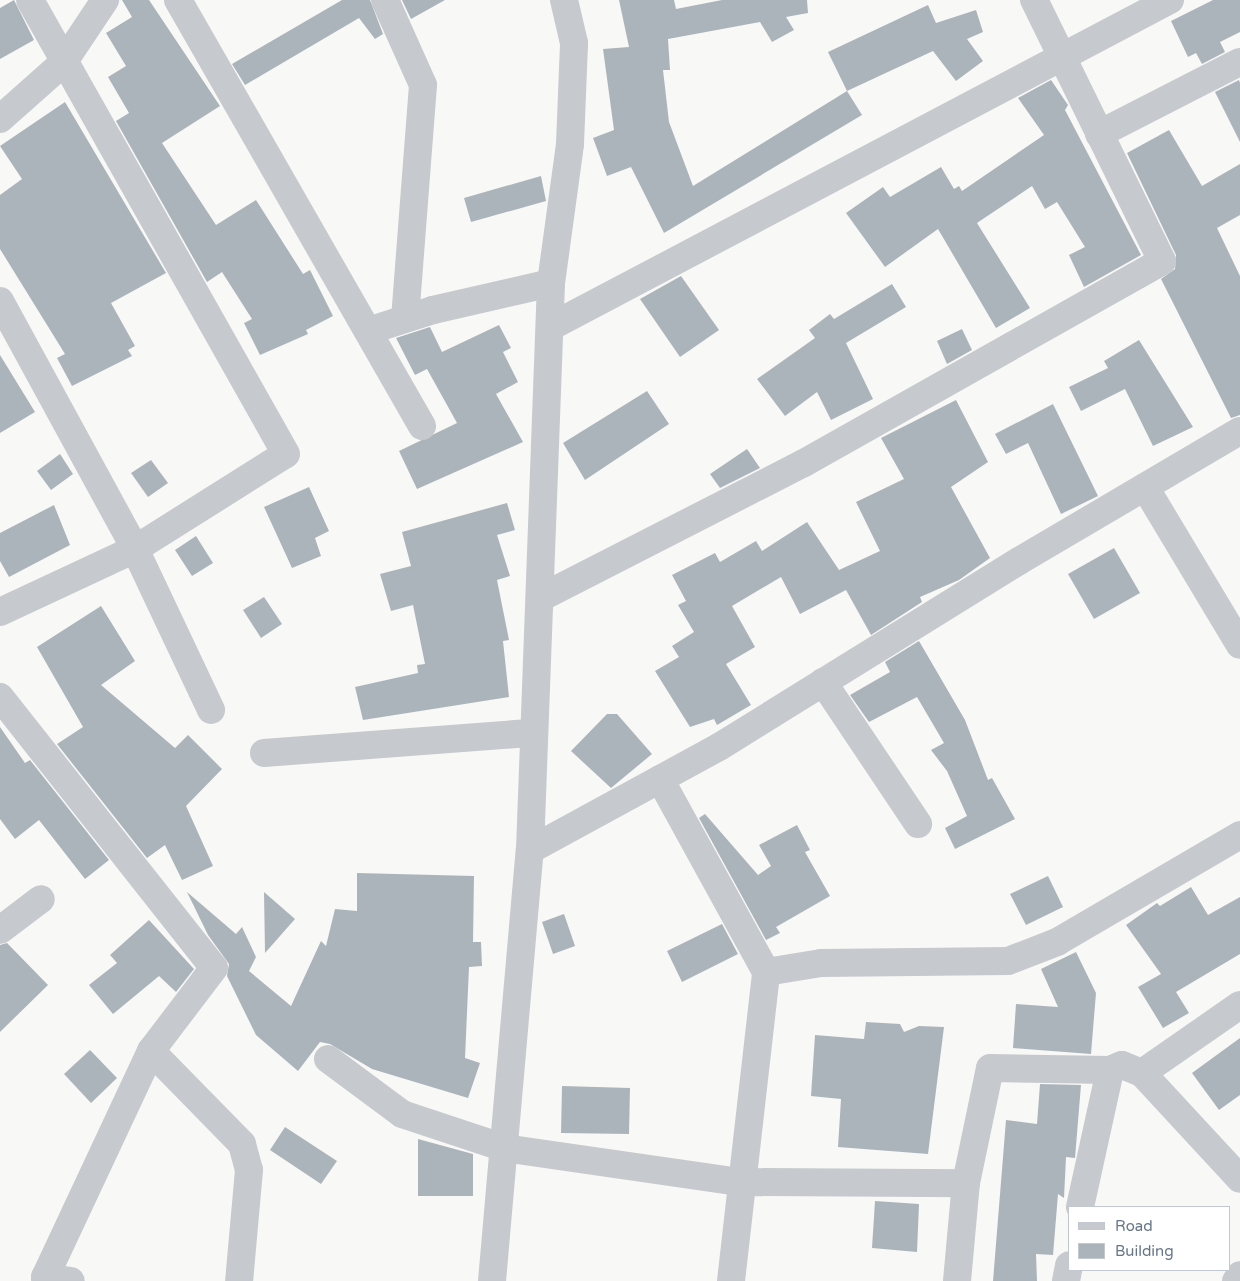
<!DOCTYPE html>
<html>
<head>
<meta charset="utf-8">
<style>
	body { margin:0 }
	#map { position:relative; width:1240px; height:1281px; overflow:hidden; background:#f8f8f6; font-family:"Varela Round",sans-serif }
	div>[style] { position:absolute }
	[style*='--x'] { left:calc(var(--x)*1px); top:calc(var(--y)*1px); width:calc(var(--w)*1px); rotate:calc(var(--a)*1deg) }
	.building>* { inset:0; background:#acb4bb }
	.minor>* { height:28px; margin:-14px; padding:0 14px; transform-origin:14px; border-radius:14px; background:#c6c9cd }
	span { translate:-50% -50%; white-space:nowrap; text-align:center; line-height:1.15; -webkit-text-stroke:5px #fff; paint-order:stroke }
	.legend { position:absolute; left:1068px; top:1206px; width:162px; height:65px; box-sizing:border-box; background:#fff; border:1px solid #c2c8cf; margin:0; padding:6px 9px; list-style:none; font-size:15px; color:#667688 }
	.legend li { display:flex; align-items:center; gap:10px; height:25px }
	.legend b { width:25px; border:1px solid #c2c8cf }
</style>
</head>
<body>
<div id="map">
	<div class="building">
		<div style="clip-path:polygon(14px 0,34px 40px,0 59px,0 8px)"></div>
		<div style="clip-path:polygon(122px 0,149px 0,220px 106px,162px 143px,216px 225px,256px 200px,303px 274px,310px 270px,333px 316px,306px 330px,308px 334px,260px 355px,244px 323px,252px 319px,222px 272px,207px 282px,116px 121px,129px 113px,108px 77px,126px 66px,106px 33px,132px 17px)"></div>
		<div style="clip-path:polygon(342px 0,370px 0,383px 34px,375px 39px,359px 18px,245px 85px,232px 64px)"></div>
		<div style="clip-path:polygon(402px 0,445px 0,411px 19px)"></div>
		<div style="clip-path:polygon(619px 0,674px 0,676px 9px,722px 0,807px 0,808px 13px,786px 17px,794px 30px,772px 42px,760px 22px,668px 39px,670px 70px,663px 70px,669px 122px,693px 186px,847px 91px,862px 115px,664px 233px,631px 167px,607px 176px,593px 138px,614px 130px,603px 49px,629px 47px)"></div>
		<div style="clip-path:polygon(1213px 0,1240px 0,1240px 32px,1220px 42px,1225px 52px,1202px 64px,1196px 53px,1188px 57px,1171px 21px)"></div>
		<div style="clip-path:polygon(928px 5px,936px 23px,976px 10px,983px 32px,967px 39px,983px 61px,956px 81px,933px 51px,847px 91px,828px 52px)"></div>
		<div style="clip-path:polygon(1051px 80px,1068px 105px,1065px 110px,1141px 255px,1084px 287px,1069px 255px,1085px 247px,1057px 202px,1045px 209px,1032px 186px,977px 223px,1030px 308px,996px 328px,938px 229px,885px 267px,846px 213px,883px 187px,890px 197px,941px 167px,954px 189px,959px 186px,962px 191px,1044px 135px,1018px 98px)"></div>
		<div style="clip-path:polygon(1239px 80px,1240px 83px,1240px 142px,1215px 92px)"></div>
		<div style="clip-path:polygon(65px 102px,166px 273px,111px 303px,135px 346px,128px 350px,132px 356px,72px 386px,57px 358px,65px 354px,0 249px,0 195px,22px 179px,0 146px)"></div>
		<div style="clip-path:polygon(1169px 130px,1202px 186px,1240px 164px,1240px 215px,1217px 228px,1240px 276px,1240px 415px,1231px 418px,1161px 279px,1175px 269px,1176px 255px,1127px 153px)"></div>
		<div style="clip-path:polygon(541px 176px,546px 201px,471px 222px,464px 198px)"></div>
		<div style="clip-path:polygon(681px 276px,719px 330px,680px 357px,640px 299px)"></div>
		<div style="clip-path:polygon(892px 284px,906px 307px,846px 343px,873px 399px,831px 420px,817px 392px,785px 416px,757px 379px,815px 338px,809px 330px,830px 314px,834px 319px)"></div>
		<div style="clip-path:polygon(499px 325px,511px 348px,503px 352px,518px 382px,496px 394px,523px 442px,417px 489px,399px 451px,457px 423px,427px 369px,415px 375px,396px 338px,430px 327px,442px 352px)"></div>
		<div style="clip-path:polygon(962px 329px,972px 350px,947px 364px,937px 341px)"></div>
		<div style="clip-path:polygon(1139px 340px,1193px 427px,1153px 446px,1125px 389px,1081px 411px,1069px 387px,1108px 368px,1104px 361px)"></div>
		<div style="clip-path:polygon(0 355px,35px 412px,0 433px)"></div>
		<div style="clip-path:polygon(647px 391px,669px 424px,585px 480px,563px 443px)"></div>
		<div style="clip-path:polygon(956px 400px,988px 462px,951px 487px,990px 558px,959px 580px,920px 597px,922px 602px,871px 635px,846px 590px,800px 614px,781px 577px,732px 606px,755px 647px,726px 664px,751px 705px,717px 725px,714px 719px,690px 727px,655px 671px,679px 657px,672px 646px,694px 632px,678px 605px,686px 601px,672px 575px,715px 553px,720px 562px,756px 541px,762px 551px,807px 522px,839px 570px,880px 551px,856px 502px,904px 479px,881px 438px)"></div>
		<div style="clip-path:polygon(1053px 404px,1098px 496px,1061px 514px,1028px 443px,1006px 454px,995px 434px)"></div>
		<div style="clip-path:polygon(747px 449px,760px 468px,720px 488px,710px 474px)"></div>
		<div style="clip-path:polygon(60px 454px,73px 474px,51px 490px,37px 471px)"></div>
		<div style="clip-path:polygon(151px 460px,168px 483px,148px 497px,131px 473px)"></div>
		<div style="clip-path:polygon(309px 487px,329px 531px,315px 538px,321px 556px,292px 568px,264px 507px)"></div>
		<div style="clip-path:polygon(507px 503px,515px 530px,497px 535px,510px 576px,497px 580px,509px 640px,503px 641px,509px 697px,363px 720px,355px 687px,418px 673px,417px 665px,425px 664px,413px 605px,391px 611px,380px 574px,411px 566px,402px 532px)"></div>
		<div style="clip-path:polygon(54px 505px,70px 545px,9px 577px,0 561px,0 533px)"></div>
		<div style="clip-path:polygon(196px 536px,213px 563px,192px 576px,175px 550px)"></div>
		<div style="clip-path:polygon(1114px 548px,1140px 593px,1094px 619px,1068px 574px)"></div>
		<div style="clip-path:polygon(264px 597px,282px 624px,261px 638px,243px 610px)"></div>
		<div style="clip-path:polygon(101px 606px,135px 661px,101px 685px,175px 748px,188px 735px,222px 769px,186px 806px,213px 866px,182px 880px,165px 845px,147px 858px,57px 744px,83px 727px,37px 647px)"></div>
		<div style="clip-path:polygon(919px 641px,965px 720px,988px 780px,992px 778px,1015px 819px,955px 849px,945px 828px,967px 816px,947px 771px,931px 750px,944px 743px,917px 697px,869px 722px,850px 695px,890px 672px,885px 662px)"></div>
		<div style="clip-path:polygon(607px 714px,617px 714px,652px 754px,611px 788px,571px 751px)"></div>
		<div style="clip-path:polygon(0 727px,25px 763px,30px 760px,109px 860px,85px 879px,39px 820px,15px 839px,0 819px)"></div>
		<div style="clip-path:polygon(705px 814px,758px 875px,771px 866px,759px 845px,797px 825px,810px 850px,805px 852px,830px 896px,776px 927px,780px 933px,766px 940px,699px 818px)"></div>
		<div style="clip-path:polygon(357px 873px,474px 876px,473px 942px,481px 942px,482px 966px,469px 967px,465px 1058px,480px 1063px,468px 1098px,372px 1069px,330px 1044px,320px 1042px,298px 1071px,256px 1035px,227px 976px,229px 964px,208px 935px,187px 892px,236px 934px,242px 927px,256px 957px,249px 971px,291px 1006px,321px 941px,326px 946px,335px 909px,357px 911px)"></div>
		<div style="clip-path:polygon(1048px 876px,1063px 907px,1026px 925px,1010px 894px)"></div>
		<div style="clip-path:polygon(1191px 887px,1208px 915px,1240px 897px,1240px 954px,1176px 992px,1189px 1013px,1163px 1028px,1138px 987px,1161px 974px,1126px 925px,1157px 903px,1160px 906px)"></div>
		<div style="clip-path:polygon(264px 892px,295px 919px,265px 953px)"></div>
		<div style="clip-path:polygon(564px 914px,575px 946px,553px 954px,542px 922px)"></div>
		<div style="clip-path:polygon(149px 920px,194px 969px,176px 992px,159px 976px,113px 1014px,89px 985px,117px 963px,110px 955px)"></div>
		<div style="clip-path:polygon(722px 924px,738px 954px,682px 982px,667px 951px)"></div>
		<div style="clip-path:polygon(7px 943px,48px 985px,0 1032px,0 945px)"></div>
		<div style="clip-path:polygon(1076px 952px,1096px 993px,1091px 1054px,1013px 1048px,1016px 1004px,1058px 1007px,1041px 969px)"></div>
		<div style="clip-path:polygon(866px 1022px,900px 1024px,904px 1032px,919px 1026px,944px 1027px,928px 1154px,838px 1147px,841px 1099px,811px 1096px,815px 1035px,864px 1039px)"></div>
		<div style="clip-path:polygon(1240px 1038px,1240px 1095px,1219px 1110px,1192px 1073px)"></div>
		<div style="clip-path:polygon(90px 1050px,117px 1078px,91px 1103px,64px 1074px)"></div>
		<div style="clip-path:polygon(1040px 1084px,1081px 1085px,1075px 1158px,1066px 1157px,1064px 1198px,1058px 1194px,1053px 1255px,1036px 1254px,1037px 1281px,993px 1281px,1006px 1120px,1037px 1124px)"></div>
		<div style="clip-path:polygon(562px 1086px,630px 1088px,629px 1134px,561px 1133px)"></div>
		<div style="clip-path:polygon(285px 1127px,337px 1161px,321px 1184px,270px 1150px)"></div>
		<div style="clip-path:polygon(418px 1139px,473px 1154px,473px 1196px,418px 1196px)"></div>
		<div style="clip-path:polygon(875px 1201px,919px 1204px,917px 1252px,872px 1248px)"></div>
	</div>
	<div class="minor">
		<div style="--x:178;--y:0;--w:491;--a:60.2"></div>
		<div style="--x:385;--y:0;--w:93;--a:65.9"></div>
		<div style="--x:423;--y:85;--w:234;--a:94.4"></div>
		<div style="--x:0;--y:119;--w:84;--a:-41.6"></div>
		<div style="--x:63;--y:63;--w:76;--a:-56.3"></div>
		<div style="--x:1099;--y:134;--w:158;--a:-27.1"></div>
		<div style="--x:0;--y:301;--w:282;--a:61.4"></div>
		<div style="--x:135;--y:549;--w:178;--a:64.7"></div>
		<div style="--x:550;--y:327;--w:701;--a:-27.81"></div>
		<div style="--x:368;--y:331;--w:68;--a:-17.9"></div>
		<div style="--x:433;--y:310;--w:121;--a:-12.9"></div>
		<div style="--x:1145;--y:487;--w:184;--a:59"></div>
		<div style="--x:542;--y:597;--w:294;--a:-27.1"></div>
		<div style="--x:804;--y:463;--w:411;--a:-29.4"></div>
		<div style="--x:1162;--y:261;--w:291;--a:-116.1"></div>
		<div style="--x:0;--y:612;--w:149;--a:-25"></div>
		<div style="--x:135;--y:549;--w:178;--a:-32.2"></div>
		<div style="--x:286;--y:454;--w:521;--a:-119.42"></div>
		<div style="--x:823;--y:682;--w:171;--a:56.2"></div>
		<div style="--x:0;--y:697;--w:345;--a:51.7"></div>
		<div style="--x:214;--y:968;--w:104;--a:127.2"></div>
		<div style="--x:151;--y:1051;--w:250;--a:115.1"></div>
		<div style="--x:45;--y:1277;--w:26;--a:9"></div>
		<div style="--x:264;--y:753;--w:269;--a:-4.3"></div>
		<div style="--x:660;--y:779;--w:220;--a:61.2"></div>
		<div style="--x:530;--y:850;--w:215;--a:-28.6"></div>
		<div style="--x:719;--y:747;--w:353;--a:-31.8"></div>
		<div style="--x:1019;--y:561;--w:256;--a:-30.5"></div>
		<div style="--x:0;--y:930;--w:51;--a:-37.1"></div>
		<div style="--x:151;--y:1051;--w:130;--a:45.6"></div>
		<div style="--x:242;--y:1144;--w:27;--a:75"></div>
		<div style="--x:249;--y:1170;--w:111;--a:95.1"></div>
		<div style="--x:328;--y:1059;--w:92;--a:36.6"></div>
		<div style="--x:402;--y:1114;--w:108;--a:18.4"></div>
		<div style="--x:504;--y:1148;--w:237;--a:8.2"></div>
		<div style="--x:739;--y:1182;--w:227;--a:0.3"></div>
		<div style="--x:1142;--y:1073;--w:119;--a:-34.8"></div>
		<div style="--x:1080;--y:1207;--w:140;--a:-77.6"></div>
		<div style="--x:492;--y:1281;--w:433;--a:-85"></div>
		<div style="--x:530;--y:850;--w:567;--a:-87.88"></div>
		<div style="--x:551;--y:283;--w:140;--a:-82.2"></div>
		<div style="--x:570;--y:144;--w:101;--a:-87.7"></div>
		<div style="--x:574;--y:43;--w:44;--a:-103.1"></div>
		<div style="--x:731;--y:1281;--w:311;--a:-83.5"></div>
		<div style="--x:766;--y:972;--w:56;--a:-9.3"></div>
		<div style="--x:821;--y:963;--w:187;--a:-0.6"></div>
		<div style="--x:1008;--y:961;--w:53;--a:-21.2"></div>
		<div style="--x:1057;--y:942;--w:212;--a:-30.3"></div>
		<div style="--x:957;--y:1281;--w:98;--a:-84.8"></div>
		<div style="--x:966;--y:1183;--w:117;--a:-78.2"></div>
		<div style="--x:990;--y:1068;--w:120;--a:1"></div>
		<div style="--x:1110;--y:1070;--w:13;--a:-23"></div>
		<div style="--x:1122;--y:1065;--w:22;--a:22"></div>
		<div style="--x:1142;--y:1073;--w:144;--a:47.2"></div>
		<div style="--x:1066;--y:1281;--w:16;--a:-79"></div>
		<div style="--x:1236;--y:1281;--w:7;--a:-56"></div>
	</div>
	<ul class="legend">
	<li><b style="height:6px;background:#c6c9cd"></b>Road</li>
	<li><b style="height:14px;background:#acb4bb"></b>Building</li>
	</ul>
</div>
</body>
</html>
